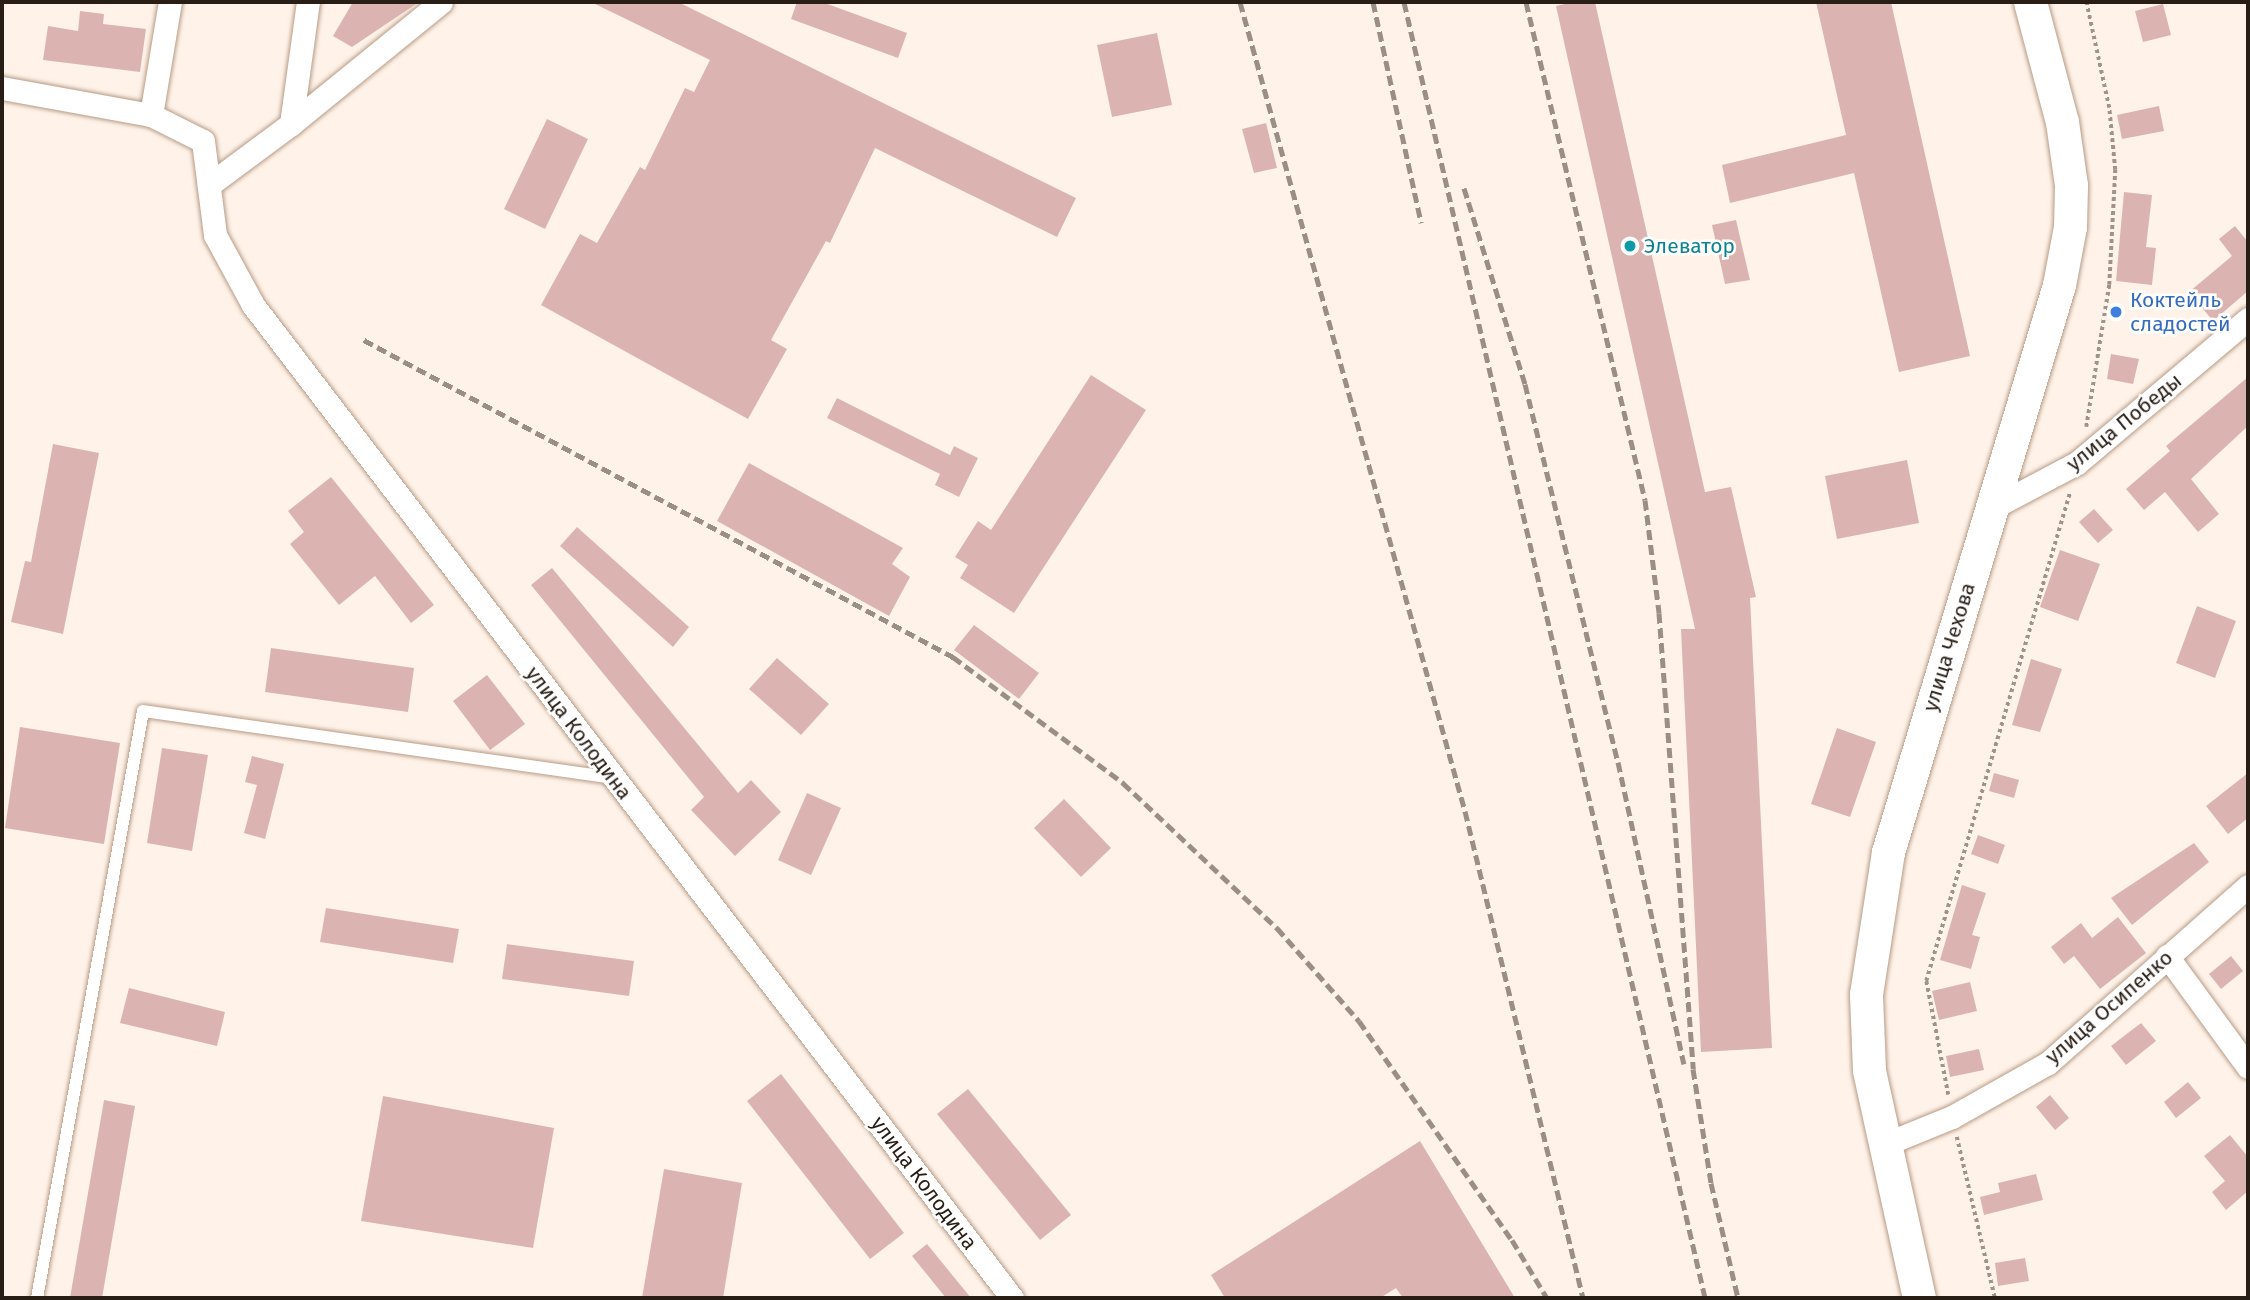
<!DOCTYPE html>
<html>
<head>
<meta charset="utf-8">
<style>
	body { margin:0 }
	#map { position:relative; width:2250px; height:1300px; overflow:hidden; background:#fff3e9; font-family:"Fira Sans",sans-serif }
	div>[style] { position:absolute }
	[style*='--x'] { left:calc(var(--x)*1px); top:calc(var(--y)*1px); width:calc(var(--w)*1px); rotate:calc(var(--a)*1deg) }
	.building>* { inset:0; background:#dbb4b1 }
	.path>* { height:3.5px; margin-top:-1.75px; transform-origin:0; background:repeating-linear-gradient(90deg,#9f948b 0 3.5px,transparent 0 7px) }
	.roads { filter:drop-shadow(0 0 2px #b79b86) drop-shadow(0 0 2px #b79b86) }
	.lane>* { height:12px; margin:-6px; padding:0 6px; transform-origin:6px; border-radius:6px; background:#fff }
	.street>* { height:23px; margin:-11.5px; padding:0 11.5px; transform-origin:11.5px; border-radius:11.5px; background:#fff }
	.secondary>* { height:33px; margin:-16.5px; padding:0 16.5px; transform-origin:16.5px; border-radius:16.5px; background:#fff }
	.rail>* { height:5px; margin-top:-2.5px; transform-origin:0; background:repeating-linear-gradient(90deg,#9a8f86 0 10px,transparent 0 15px) }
	.dots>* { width:19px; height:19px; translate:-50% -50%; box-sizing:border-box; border:4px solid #fff; border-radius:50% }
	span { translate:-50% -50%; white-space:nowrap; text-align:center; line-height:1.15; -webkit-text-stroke:5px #fff; paint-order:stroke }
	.culture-label { font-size:21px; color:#0d838f }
	.left { translate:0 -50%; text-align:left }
	.shop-label { font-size:21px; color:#366cbe }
	.street-label { font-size:21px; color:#281e15 }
	.frame { position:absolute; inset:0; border:4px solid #281e15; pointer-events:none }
</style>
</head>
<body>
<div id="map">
	<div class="building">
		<div style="clip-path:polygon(353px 2px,419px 2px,352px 47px,333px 36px)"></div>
		<div style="clip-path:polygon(591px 2px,678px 2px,1076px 198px,1057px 237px,875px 148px,830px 243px,826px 241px,771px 340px,787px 349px,748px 419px,541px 305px,580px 234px,597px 243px,640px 167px,645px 170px,685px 88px,694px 92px,710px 60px)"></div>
		<div style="clip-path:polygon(797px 2px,822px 2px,907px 33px,898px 58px,791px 19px)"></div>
		<div style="clip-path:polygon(1574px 2px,1595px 2px,1705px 492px,1731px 487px,1756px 597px,1750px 598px,1772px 1048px,1701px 1052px,1681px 629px,1695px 629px,1556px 6px)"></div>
		<div style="clip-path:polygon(1816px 2px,1891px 2px,1970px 356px,1899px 372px,1854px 173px,1730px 203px,1722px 165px,1846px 135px)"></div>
		<div style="clip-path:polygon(2163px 4px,2171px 35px,2143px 42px,2135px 11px)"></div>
		<div style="clip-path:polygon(80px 11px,104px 14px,103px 24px,146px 29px,140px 72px,43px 60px,48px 26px,78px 31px)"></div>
		<div style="clip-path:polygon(1157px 33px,1172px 105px,1112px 117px,1097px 45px)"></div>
		<div style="clip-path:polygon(2159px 106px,2164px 131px,2122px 139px,2117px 115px)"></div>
		<div style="clip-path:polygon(547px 119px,588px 139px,545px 229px,504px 209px)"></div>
		<div style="clip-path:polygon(1266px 123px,1277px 168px,1254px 173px,1242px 129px)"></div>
		<div style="clip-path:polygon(2124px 192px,2152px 195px,2146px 247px,2156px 248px,2152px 285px,2116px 281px)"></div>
		<div style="clip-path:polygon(1736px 220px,1750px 280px,1725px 284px,1712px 225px)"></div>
		<div style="clip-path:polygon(2235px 226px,2248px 242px,2248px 291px,2213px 321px,2189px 292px,2232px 256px,2219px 239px)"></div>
		<div style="clip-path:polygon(2111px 354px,2139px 359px,2133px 384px,2107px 379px)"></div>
		<div style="clip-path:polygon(1091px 375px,1146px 410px,1014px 613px,960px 578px,968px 565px,955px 557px,978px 521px,991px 530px)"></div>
		<div style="clip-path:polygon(2248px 377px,2248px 426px,2191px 479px,2219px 514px,2198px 532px,2165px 492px,2144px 510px,2126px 489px,2170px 451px,2166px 446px)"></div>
		<div style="clip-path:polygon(837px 398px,950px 455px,954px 446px,978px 458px,959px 497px,935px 485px,940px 474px,827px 418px)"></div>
		<div style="clip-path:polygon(53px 444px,99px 453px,63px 634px,11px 622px,25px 561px,31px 562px)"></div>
		<div style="clip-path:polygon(1907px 460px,1919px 523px,1837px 539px,1825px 476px)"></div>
		<div style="clip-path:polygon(749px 463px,903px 548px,892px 564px,910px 577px,889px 616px,717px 521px)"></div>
		<div style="clip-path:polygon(331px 477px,434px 605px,411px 623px,375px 576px,339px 605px,290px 544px,304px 532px,288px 511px)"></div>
		<div style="clip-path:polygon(2094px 509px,2113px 530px,2098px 543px,2079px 522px)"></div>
		<div style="clip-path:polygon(577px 527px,689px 627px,673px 647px,560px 546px)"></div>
		<div style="clip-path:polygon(2060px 550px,2100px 564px,2078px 621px,2040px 607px)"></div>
		<div style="clip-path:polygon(552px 568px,738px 793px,751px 780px,781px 812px,735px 856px,691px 810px,704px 797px,531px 585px)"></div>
		<div style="clip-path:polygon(2197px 606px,2236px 621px,2215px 678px,2176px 663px)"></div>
		<div style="clip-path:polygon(974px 625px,1039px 673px,1019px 699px,954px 650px)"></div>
		<div style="clip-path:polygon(271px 648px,414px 668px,408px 712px,265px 692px)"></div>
		<div style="clip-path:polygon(777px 658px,829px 704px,801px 735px,749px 689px)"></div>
		<div style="clip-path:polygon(2031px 659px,2062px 669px,2040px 732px,2012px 725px)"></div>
		<div style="clip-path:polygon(487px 675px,525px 724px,490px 750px,453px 701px)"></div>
		<div style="clip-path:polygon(20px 727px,120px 743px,104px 844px,5px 828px)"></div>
		<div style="clip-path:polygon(1837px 728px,1876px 742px,1850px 817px,1811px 804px)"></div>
		<div style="clip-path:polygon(162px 748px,208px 755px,192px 851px,147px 843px)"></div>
		<div style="clip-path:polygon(252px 756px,284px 764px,265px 839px,244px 833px,257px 785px,245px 782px)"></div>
		<div style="clip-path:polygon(1994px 773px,2019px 780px,2014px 798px,1989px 791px)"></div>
		<div style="clip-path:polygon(2248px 773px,2248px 818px,2228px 834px,2206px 806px)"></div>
		<div style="clip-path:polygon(807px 793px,841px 808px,811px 875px,778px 860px)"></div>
		<div style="clip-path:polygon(1064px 799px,1111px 848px,1081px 877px,1034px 828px)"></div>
		<div style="clip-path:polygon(1978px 835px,2005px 845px,1998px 864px,1971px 854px)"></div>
		<div style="clip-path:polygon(2194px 843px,2209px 862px,2132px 925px,2111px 898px)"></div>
		<div style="clip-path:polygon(1962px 885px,1986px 893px,1972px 935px,1980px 937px,1971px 969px,1940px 960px)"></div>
		<div style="clip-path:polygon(326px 908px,459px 929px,453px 963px,320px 942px)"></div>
		<div style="clip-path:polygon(2118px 917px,2146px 953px,2100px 989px,2074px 956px,2064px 964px,2051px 947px,2081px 923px,2092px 938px)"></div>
		<div style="clip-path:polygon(507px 944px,634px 961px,629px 996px,502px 979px)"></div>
		<div style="clip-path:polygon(2231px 956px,2243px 971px,2221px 989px,2209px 974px)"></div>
		<div style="clip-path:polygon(1970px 982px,1977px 1011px,1939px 1020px,1932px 991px)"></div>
		<div style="clip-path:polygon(129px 988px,225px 1012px,217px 1046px,120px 1023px)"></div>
		<div style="clip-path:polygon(2141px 1023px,2156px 1041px,2126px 1065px,2111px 1046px)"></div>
		<div style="clip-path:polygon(1979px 1049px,1984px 1070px,1950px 1077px,1946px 1056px)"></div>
		<div style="clip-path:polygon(781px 1074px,904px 1233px,870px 1259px,747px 1101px)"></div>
		<div style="clip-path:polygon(2188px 1082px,2201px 1098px,2176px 1118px,2164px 1102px)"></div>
		<div style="clip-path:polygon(968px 1089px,1071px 1215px,1040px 1240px,937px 1114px)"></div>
		<div style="clip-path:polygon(2050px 1095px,2069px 1118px,2055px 1130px,2036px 1107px)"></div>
		<div style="clip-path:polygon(383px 1096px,554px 1128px,533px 1248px,361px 1221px)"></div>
		<div style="clip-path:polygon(104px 1100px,135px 1106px,102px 1298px,70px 1298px)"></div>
		<div style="clip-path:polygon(2230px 1135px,2248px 1157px,2248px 1191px,2226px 1210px,2212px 1192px,2225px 1181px,2204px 1156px)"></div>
		<div style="clip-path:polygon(1420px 1141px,1515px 1298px,1403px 1298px,1396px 1288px,1380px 1298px,1225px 1298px,1211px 1275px)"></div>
		<div style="clip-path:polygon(664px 1169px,742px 1183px,723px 1298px,642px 1298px)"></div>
		<div style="clip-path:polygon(2036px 1174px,2043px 1200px,1984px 1215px,1980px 1197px,2000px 1192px,1998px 1183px)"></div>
		<div style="clip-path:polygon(927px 1244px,971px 1298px,946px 1298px,912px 1256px)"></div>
		<div style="clip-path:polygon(2025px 1258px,2029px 1281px,1998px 1286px,1995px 1263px)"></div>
	</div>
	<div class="path">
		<div style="--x:2086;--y:427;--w:144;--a:-80.8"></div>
		<div style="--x:2109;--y:285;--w:115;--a:-87"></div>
		<div style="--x:2115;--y:170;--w:62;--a:-95.5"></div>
		<div style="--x:2109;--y:108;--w:108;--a:-102.2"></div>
		<div style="--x:1948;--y:1095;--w:116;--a:-100.9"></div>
		<div style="--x:1926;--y:981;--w:510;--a:-73.59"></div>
		<div style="--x:1957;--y:1137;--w:165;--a:76.7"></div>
	</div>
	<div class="roads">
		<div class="lane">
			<div style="--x:37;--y:1298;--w:596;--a:-79.76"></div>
			<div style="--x:143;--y:711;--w:475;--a:8.1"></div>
		</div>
		<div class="street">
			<div style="--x:2;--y:88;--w:151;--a:10.3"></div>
			<div style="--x:151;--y:115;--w:58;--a:26.6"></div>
			<div style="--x:203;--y:141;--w:95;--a:82.7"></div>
			<div style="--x:215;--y:235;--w:80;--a:61.5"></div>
			<div style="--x:253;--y:305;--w:1250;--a:52.61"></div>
			<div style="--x:151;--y:115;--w:115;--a:-80.5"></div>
			<div style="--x:291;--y:124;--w:193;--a:-39.1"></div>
			<div style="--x:209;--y:185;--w:102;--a:-36.6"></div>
			<div style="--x:291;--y:124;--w:123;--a:-82.1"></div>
			<div style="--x:1990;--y:509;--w:98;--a:-27.9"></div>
			<div style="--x:2077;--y:463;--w:224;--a:-40.1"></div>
			<div style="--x:2167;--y:956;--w:137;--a:53.9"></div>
			<div style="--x:1883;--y:1145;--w:74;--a:-22.1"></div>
			<div style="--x:1952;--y:1117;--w:110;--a:-29.4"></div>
			<div style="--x:2048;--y:1063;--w:267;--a:-41.5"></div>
		</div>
		<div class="secondary">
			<div style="--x:1919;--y:1298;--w:233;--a:-102.4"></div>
			<div style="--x:1869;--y:1070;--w:76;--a:-92.3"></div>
			<div style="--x:1866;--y:994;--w:144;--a:-81.2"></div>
			<div style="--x:1888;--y:852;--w:592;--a:-73.22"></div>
			<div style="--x:2059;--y:285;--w:59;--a:-79.3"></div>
			<div style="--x:2070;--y:227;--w:42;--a:-88.6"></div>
			<div style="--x:2071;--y:185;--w:64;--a:-98.1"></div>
			<div style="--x:2062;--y:122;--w:124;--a:-104.9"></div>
		</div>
	</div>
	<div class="rail">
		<div style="--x:1240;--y:2;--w:840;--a:74.46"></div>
		<div style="--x:1465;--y:811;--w:501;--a:76.38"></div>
		<div style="--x:1373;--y:2;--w:226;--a:77.7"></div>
		<div style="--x:1404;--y:2;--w:1330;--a:76.92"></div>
		<div style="--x:1526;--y:2;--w:512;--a:76.56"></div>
		<div style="--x:1645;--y:500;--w:114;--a:82.9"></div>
		<div style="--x:1659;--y:613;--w:457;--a:85.7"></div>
		<div style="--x:1693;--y:1069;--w:115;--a:81"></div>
		<div style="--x:1711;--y:1183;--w:118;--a:76.8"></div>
		<div style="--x:1464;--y:188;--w:205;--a:72.7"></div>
		<div style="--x:1525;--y:384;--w:389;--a:76.2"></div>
		<div style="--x:1618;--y:762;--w:309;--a:77.7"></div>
		<div style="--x:364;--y:340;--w:669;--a:28.29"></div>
		<div style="--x:953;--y:657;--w:212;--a:36.5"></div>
		<div style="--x:1123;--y:783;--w:212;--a:43.3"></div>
		<div style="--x:1277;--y:928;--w:124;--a:48.6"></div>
		<div style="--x:1359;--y:1021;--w:267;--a:55.1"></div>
		<div style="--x:1512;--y:1240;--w:68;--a:58.9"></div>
	</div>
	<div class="dots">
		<div style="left:1630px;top:246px;background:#0f9aa8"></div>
		<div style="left:2116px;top:312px;background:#3f7fe0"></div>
	</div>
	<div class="culture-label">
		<span class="left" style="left:1644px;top:246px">Элеватор</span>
	</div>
	<div class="shop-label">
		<span class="left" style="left:2130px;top:312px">Коктейль<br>сладостей</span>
	</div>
	<div class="street-label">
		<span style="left:2124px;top:422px;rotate:-39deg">улица Победы</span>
		<span style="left:1949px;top:647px;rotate:-73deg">улица Чехова</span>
		<span style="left:579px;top:733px;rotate:53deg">улица Колодина</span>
		<span style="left:2109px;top:1007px;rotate:-41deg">улица Осипенко</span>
		<span style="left:924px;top:1183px;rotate:53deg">улица Колодина</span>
	</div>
	<div class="frame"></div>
</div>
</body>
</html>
